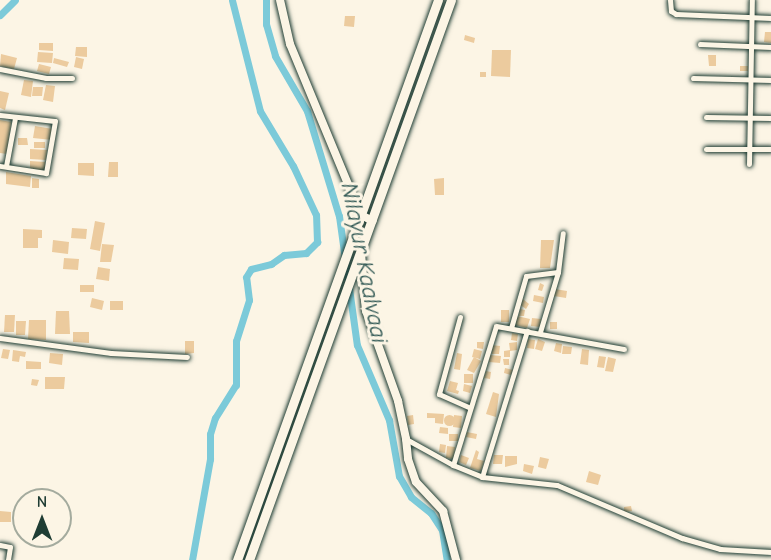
<!DOCTYPE html>
<html>
<head>
<meta charset="utf-8">
<style>
	body { margin:0 }
	#map { position:relative; width:771px; height:560px; overflow:hidden; background:#fcf5e5; font-family:"Comic Neue",sans-serif }
	div>[style] { position:absolute }
	[style*='--x'] { left:calc(var(--x)*1px); top:calc(var(--y)*1px); width:calc(var(--w)*1px); rotate:calc(var(--a)*1deg) }
	.canal>* { height:7px; margin:-3.5px; padding:0 3.5px; transform-origin:3.5px; border-radius:3.5px; background:#7ccad9 }
	.building>* { inset:0; background:#eccb9e }
	.round { border-radius:50% }
	.roads { filter:drop-shadow(0 0 2px #1f3d34) drop-shadow(0 0 2px #1f3d34) }
	.street>* { height:5px; margin:-2.5px; padding:0 2.5px; transform-origin:2.5px; border-radius:2.5px; background:#fcf5e5 }
	.secondary>* { height:8px; margin:-4px; padding:0 4px; transform-origin:4px; border-radius:4px; background:#fcf5e5 }
	.highway>* { height:9px; margin:-4.5px; padding:0 4.5px; transform-origin:4.5px; border-radius:4.5px; background:#fcf5e5 }
	span { translate:-50% -50%; white-space:nowrap; text-align:center; line-height:1.15; -webkit-text-stroke:6px #fcf5e5; paint-order:stroke }
	.water-label { font-size:24px; color:#325955; font-style:italic }
	.north { position:absolute; left:12px; top:488px; width:60px; height:60px; box-sizing:border-box; background:#fcf5e5; border:2px solid #a4ab9e; border-radius:50%; rotate:0deg; font-size:16px; font-weight:700; line-height:24px; text-align:center; color:#1f3d34 }
	.north::after { content:''; display:block; margin:auto; width:21px; height:27px; background:#1f3d34; clip-path:polygon(50% 0,100% 100%,50% 72%,0 100%) }
</style>
</head>
<body>
<div id="map">
	<div class="canal">
		<div style="--x:266;--y:0;--w:24;--a:90"></div>
		<div style="--x:266;--y:24;--w:33;--a:74"></div>
		<div style="--x:275;--y:56;--w:64;--a:59.8"></div>
		<div style="--x:307;--y:111;--w:110;--a:73.1"></div>
		<div style="--x:339;--y:216;--w:130;--a:82.1"></div>
		<div style="--x:357;--y:345;--w:82;--a:66.9"></div>
		<div style="--x:389;--y:420;--w:57;--a:79.9"></div>
		<div style="--x:399;--y:476;--w:24;--a:60"></div>
		<div style="--x:411;--y:497;--w:26;--a:39"></div>
		<div style="--x:431;--y:513;--w:20;--a:57"></div>
		<div style="--x:442;--y:530;--w:30;--a:81"></div>
		<div style="--x:0;--y:15;--w:21;--a:-45"></div>
		<div style="--x:192;--y:560;--w:103;--a:-79.9"></div>
		<div style="--x:210;--y:459;--w:25;--a:-90"></div>
		<div style="--x:210;--y:434;--w:17;--a:-73"></div>
		<div style="--x:215;--y:418;--w:39;--a:-58"></div>
		<div style="--x:236;--y:385;--w:44;--a:-90"></div>
		<div style="--x:236;--y:341;--w:43;--a:-72.4"></div>
		<div style="--x:249;--y:300;--w:23;--a:-97"></div>
		<div style="--x:246;--y:277;--w:9;--a:-58"></div>
		<div style="--x:251;--y:269;--w:21;--a:-14"></div>
		<div style="--x:271;--y:264;--w:16;--a:-35"></div>
		<div style="--x:284;--y:255;--w:22;--a:-5"></div>
		<div style="--x:306;--y:253;--w:16;--a:-45"></div>
		<div style="--x:317;--y:242;--w:27;--a:-92"></div>
		<div style="--x:316;--y:215;--w:54;--a:-115.1"></div>
		<div style="--x:293;--y:166;--w:64;--a:-121"></div>
		<div style="--x:260;--y:111;--w:114;--a:-104.2"></div>
	</div>
	<div class="building">
		<div style="clip-path:polygon(345px 16px,355px 16px,354px 27px,344px 26px)"></div>
		<div style="clip-path:polygon(765px 32px,771px 32px,771px 43px,764px 42px)"></div>
		<div style="clip-path:polygon(465px 35px,475px 38px,474px 43px,464px 40px)"></div>
		<div style="clip-path:polygon(39px 43px,53px 43px,53px 51px,39px 50px)"></div>
		<div style="clip-path:polygon(76px 47px,87px 47px,87px 57px,75px 56px)"></div>
		<div style="clip-path:polygon(492px 50px,511px 50px,510px 77px,491px 76px)"></div>
		<div style="clip-path:polygon(38px 52px,53px 53px,52px 63px,37px 62px)"></div>
		<div style="clip-path:polygon(1px 54px,17px 58px,14px 69px,0 66px)"></div>
		<div style="clip-path:polygon(708px 55px,716px 55px,716px 66px,709px 66px)"></div>
		<div style="clip-path:polygon(76px 57px,84px 59px,82px 69px,74px 67px)"></div>
		<div style="clip-path:polygon(54px 58px,69px 62px,67px 67px,53px 63px)"></div>
		<div style="clip-path:polygon(39px 64px,51px 67px,49px 74px,37px 71px)"></div>
		<div style="clip-path:polygon(740px 66px,748px 66px,748px 71px,740px 71px)"></div>
		<div style="clip-path:polygon(480px 72px,486px 72px,486px 77px,480px 77px)"></div>
		<div style="clip-path:polygon(24px 80px,33px 81px,31px 97px,21px 95px)"></div>
		<div style="clip-path:polygon(46px 85px,55px 86px,53px 102px,43px 100px)"></div>
		<div style="clip-path:polygon(33px 87px,43px 87px,42px 96px,32px 96px)"></div>
		<div style="clip-path:polygon(0 91px,9px 93px,5px 110px,0 108px)"></div>
		<div style="clip-path:polygon(0 120px,11px 122px,7px 154px,0 153px)"></div>
		<div style="clip-path:polygon(35px 126px,53px 129px,52px 140px,33px 138px)"></div>
		<div style="clip-path:polygon(18px 138px,27px 138px,28px 145px,18px 145px)"></div>
		<div style="clip-path:polygon(34px 142px,45px 142px,45px 148px,34px 148px)"></div>
		<div style="clip-path:polygon(30px 149px,47px 150px,46px 160px,30px 159px)"></div>
		<div style="clip-path:polygon(30px 161px,45px 162px,45px 170px,30px 170px)"></div>
		<div style="clip-path:polygon(109px 162px,118px 162px,118px 177px,108px 177px)"></div>
		<div style="clip-path:polygon(78px 163px,94px 163px,94px 176px,78px 175px)"></div>
		<div style="clip-path:polygon(6px 172px,31px 176px,30px 187px,6px 184px)"></div>
		<div style="clip-path:polygon(32px 178px,39px 179px,39px 188px,32px 188px)"></div>
		<div style="clip-path:polygon(444px 178px,444px 195px,435px 195px,434px 179px)"></div>
		<div style="clip-path:polygon(95px 221px,105px 223px,100px 251px,90px 249px)"></div>
		<div style="clip-path:polygon(72px 228px,87px 229px,86px 239px,71px 238px)"></div>
		<div style="clip-path:polygon(23px 229px,42px 230px,42px 238px,38px 238px,38px 248px,23px 248px)"></div>
		<div style="clip-path:polygon(53px 240px,69px 242px,68px 254px,52px 252px)"></div>
		<div style="clip-path:polygon(541px 240px,554px 240px,550px 268px,540px 268px)"></div>
		<div style="clip-path:polygon(102px 244px,114px 245px,111px 262px,100px 262px)"></div>
		<div style="clip-path:polygon(64px 258px,79px 259px,78px 270px,63px 269px)"></div>
		<div style="clip-path:polygon(98px 267px,110px 269px,109px 281px,96px 279px)"></div>
		<div style="clip-path:polygon(540px 283px,544px 285px,542px 291px,538px 290px)"></div>
		<div style="clip-path:polygon(80px 285px,94px 285px,94px 292px,80px 292px)"></div>
		<div style="clip-path:polygon(555px 289px,567px 291px,566px 298px,554px 296px)"></div>
		<div style="clip-path:polygon(534px 295px,544px 297px,543px 303px,533px 301px)"></div>
		<div style="clip-path:polygon(92px 298px,104px 301px,102px 310px,90px 307px)"></div>
		<div style="clip-path:polygon(523px 299px,529px 304px,526px 309px,519px 304px)"></div>
		<div style="clip-path:polygon(110px 301px,123px 301px,123px 310px,110px 310px)"></div>
		<div style="clip-path:polygon(520px 309px,525px 310px,524px 316px,519px 316px)"></div>
		<div style="clip-path:polygon(501px 310px,509px 310px,509px 322px,501px 322px)"></div>
		<div style="clip-path:polygon(56px 311px,69px 311px,70px 334px,55px 334px)"></div>
		<div style="clip-path:polygon(5px 315px,15px 315px,14px 332px,4px 332px)"></div>
		<div style="clip-path:polygon(517px 316px,530px 319px,527px 328px,515px 325px)"></div>
		<div style="clip-path:polygon(532px 318px,541px 319px,540px 327px,531px 326px)"></div>
		<div style="clip-path:polygon(29px 320px,46px 320px,46px 340px,28px 339px)"></div>
		<div style="clip-path:polygon(16px 321px,26px 321px,25px 335px,16px 335px)"></div>
		<div style="clip-path:polygon(550px 322px,557px 322px,557px 329px,550px 329px)"></div>
		<div style="clip-path:polygon(73px 332px,89px 332px,89px 343px,73px 342px)"></div>
		<div style="clip-path:polygon(512px 333px,518px 334px,517px 341px,511px 340px)"></div>
		<div style="clip-path:polygon(528px 339px,535px 340px,534px 349px,527px 348px)"></div>
		<div style="clip-path:polygon(538px 339px,545px 342px,542px 351px,535px 349px)"></div>
		<div style="clip-path:polygon(185px 341px,194px 341px,194px 353px,185px 354px)"></div>
		<div style="clip-path:polygon(477px 342px,484px 342px,483px 349px,477px 348px)"></div>
		<div style="clip-path:polygon(517px 342px,517px 350px,510px 351px,510px 357px,504px 357px,504px 351px,510px 350px,509px 343px)"></div>
		<div style="clip-path:polygon(556px 343px,562px 344px,561px 353px,554px 351px)"></div>
		<div style="clip-path:polygon(492px 345px,500px 346px,499px 354px,492px 354px)"></div>
		<div style="clip-path:polygon(563px 346px,572px 347px,571px 354px,562px 354px)"></div>
		<div style="clip-path:polygon(3px 349px,10px 350px,8px 359px,1px 358px)"></div>
		<div style="clip-path:polygon(474px 349px,482px 351px,480px 359px,472px 357px)"></div>
		<div style="clip-path:polygon(582px 349px,589px 350px,588px 365px,580px 364px)"></div>
		<div style="clip-path:polygon(13px 350px,26px 352px,25px 357px,20px 356px,19px 362px,12px 361px)"></div>
		<div style="clip-path:polygon(50px 353px,63px 354px,62px 365px,49px 363px)"></div>
		<div style="clip-path:polygon(457px 353px,462px 354px,460px 370px,454px 369px)"></div>
		<div style="clip-path:polygon(490px 355px,501px 356px,500px 363px,489px 362px)"></div>
		<div style="clip-path:polygon(599px 356px,606px 357px,604px 368px,597px 367px)"></div>
		<div style="clip-path:polygon(474px 357px,481px 361px,474px 373px,467px 370px)"></div>
		<div style="clip-path:polygon(608px 357px,616px 359px,613px 372px,605px 371px)"></div>
		<div style="clip-path:polygon(503px 359px,509px 359px,509px 365px,504px 365px)"></div>
		<div style="clip-path:polygon(26px 361px,41px 362px,41px 369px,26px 369px)"></div>
		<div style="clip-path:polygon(505px 368px,513px 370px,511px 375px,504px 373px)"></div>
		<div style="clip-path:polygon(486px 371px,491px 372px,490px 379px,484px 378px)"></div>
		<div style="clip-path:polygon(464px 374px,473px 374px,473px 383px,464px 383px)"></div>
		<div style="clip-path:polygon(45px 377px,65px 377px,64px 389px,45px 389px)"></div>
		<div style="clip-path:polygon(32px 379px,39px 380px,37px 386px,31px 385px)"></div>
		<div style="clip-path:polygon(450px 381px,458px 383px,456px 390px,459px 391px,458px 394px,447px 391px)"></div>
		<div style="clip-path:polygon(464px 384px,472px 386px,470px 393px,463px 391px)"></div>
		<div style="clip-path:polygon(493px 392px,499px 394px,496px 417px,486px 414px)"></div>
		<div style="clip-path:polygon(427px 413px,444px 414px,443px 424px,435px 423px,435px 418px,427px 418px)"></div>
		<div class="round" style="left:443.5px;top:414.5px;width:11px;height:11px"></div>
		<div style="clip-path:polygon(413px 415px,414px 424px,408px 425px,407px 416px)"></div>
		<div style="clip-path:polygon(454px 415px,462px 416px,461px 428px,453px 427px)"></div>
		<div style="clip-path:polygon(440px 427px,448px 428px,448px 434px,439px 433px)"></div>
		<div style="clip-path:polygon(467px 432px,477px 434px,476px 439px,466px 437px)"></div>
		<div style="clip-path:polygon(449px 434px,458px 434px,458px 441px,449px 441px)"></div>
		<div style="clip-path:polygon(440px 444px,446px 445px,445px 453px,439px 452px)"></div>
		<div style="clip-path:polygon(447px 446px,455px 447px,454px 459px,446px 458px)"></div>
		<div style="clip-path:polygon(476px 450px,479px 452px,477px 459px,484px 461px,481px 471px,470px 468px)"></div>
		<div style="clip-path:polygon(461px 455px,469px 458px,466px 465px,459px 462px)"></div>
		<div style="clip-path:polygon(494px 455px,503px 455px,502px 464px,493px 464px)"></div>
		<div style="clip-path:polygon(505px 456px,517px 456px,517px 464px,505px 467px)"></div>
		<div style="clip-path:polygon(540px 457px,549px 459px,546px 469px,538px 467px)"></div>
		<div style="clip-path:polygon(524px 464px,534px 466px,532px 474px,523px 471px)"></div>
		<div style="clip-path:polygon(589px 471px,601px 475px,598px 485px,586px 482px)"></div>
		<div style="clip-path:polygon(631px 506px,632px 511px,624px 512px,624px 507px)"></div>
		<div style="clip-path:polygon(0 511px,11px 512px,11px 522px,0 522px)"></div>
	</div>
	<div class="roads">
		<div class="street">
			<div style="--x:670;--y:0;--w:11;--a:85"></div>
			<div style="--x:671;--y:11;--w:6;--a:31"></div>
			<div style="--x:676;--y:14;--w:95;--a:2.4"></div>
			<div style="--x:700;--y:44;--w:71;--a:2.4"></div>
			<div style="--x:0;--y:69;--w:47;--a:11.1"></div>
			<div style="--x:46;--y:78;--w:26;--a:0"></div>
			<div style="--x:693;--y:78;--w:78;--a:1.5"></div>
			<div style="--x:0;--y:115;--w:55;--a:6.2"></div>
			<div style="--x:55;--y:121;--w:53;--a:99.8"></div>
			<div style="--x:46;--y:173;--w:47;--a:-171.3"></div>
			<div style="--x:706;--y:117;--w:65;--a:0.9"></div>
			<div style="--x:706;--y:149;--w:65;--a:0"></div>
			<div style="--x:749;--y:164;--w:164;--a:-89"></div>
			<div style="--x:6;--y:166;--w:49;--a:-79.4"></div>
			<div style="--x:460;--y:317;--w:80;--a:105.3"></div>
			<div style="--x:439;--y:394;--w:34;--a:24"></div>
			<div style="--x:511;--y:328;--w:54;--a:-73.9"></div>
			<div style="--x:526;--y:276;--w:32;--a:-7"></div>
			<div style="--x:540;--y:332;--w:63;--a:-73.3"></div>
			<div style="--x:558;--y:272;--w:39;--a:-83"></div>
			<div style="--x:0;--y:338;--w:112;--a:7.7"></div>
			<div style="--x:111;--y:353;--w:76;--a:3"></div>
			<div style="--x:406;--y:439;--w:54;--a:29"></div>
			<div style="--x:453;--y:465;--w:31;--a:22"></div>
			<div style="--x:482;--y:477;--w:75;--a:6.1"></div>
			<div style="--x:557;--y:485;--w:136;--a:23"></div>
			<div style="--x:682;--y:538;--w:40;--a:16"></div>
			<div style="--x:720;--y:549;--w:51;--a:3.4"></div>
			<div style="--x:453;--y:465;--w:145;--a:-72.8"></div>
			<div style="--x:496;--y:326;--w:130;--a:10.2"></div>
			<div style="--x:482;--y:477;--w:153;--a:-72.9"></div>
			<div style="--x:0;--y:545;--w:10;--a:11"></div>
			<div style="--x:10;--y:547;--w:13;--a:99"></div>
		</div>
		<div class="secondary">
			<div style="--x:280;--y:0;--w:45;--a:77.2"></div>
			<div style="--x:290;--y:44;--w:185;--a:67.5"></div>
			<div style="--x:361;--y:215;--w:13;--a:27"></div>
			<div style="--x:361;--y:253;--w:58;--a:85.1"></div>
			<div style="--x:366;--y:311;--w:96;--a:70.4"></div>
			<div style="--x:398;--y:401;--w:39;--a:78"></div>
			<div style="--x:406;--y:439;--w:20;--a:84"></div>
			<div style="--x:408;--y:459;--w:24;--a:71"></div>
			<div style="--x:416;--y:482;--w:40;--a:47"></div>
			<div style="--x:443;--y:511;--w:51;--a:75.1"></div>
		</div>
		<div class="highway">
			<div style="--x:237;--y:560;--w:595;--a:-70.26"></div>
			<div style="--x:249;--y:560;--w:595;--a:-70.16"></div>
		</div>
	</div>
	<div class="water-label">
		<span style="left:364px;top:263px;rotate:79deg">Nilayur Kaalvaai</span>
	</div>
	<div class="north">N</div>
</div>
</body>
</html>
